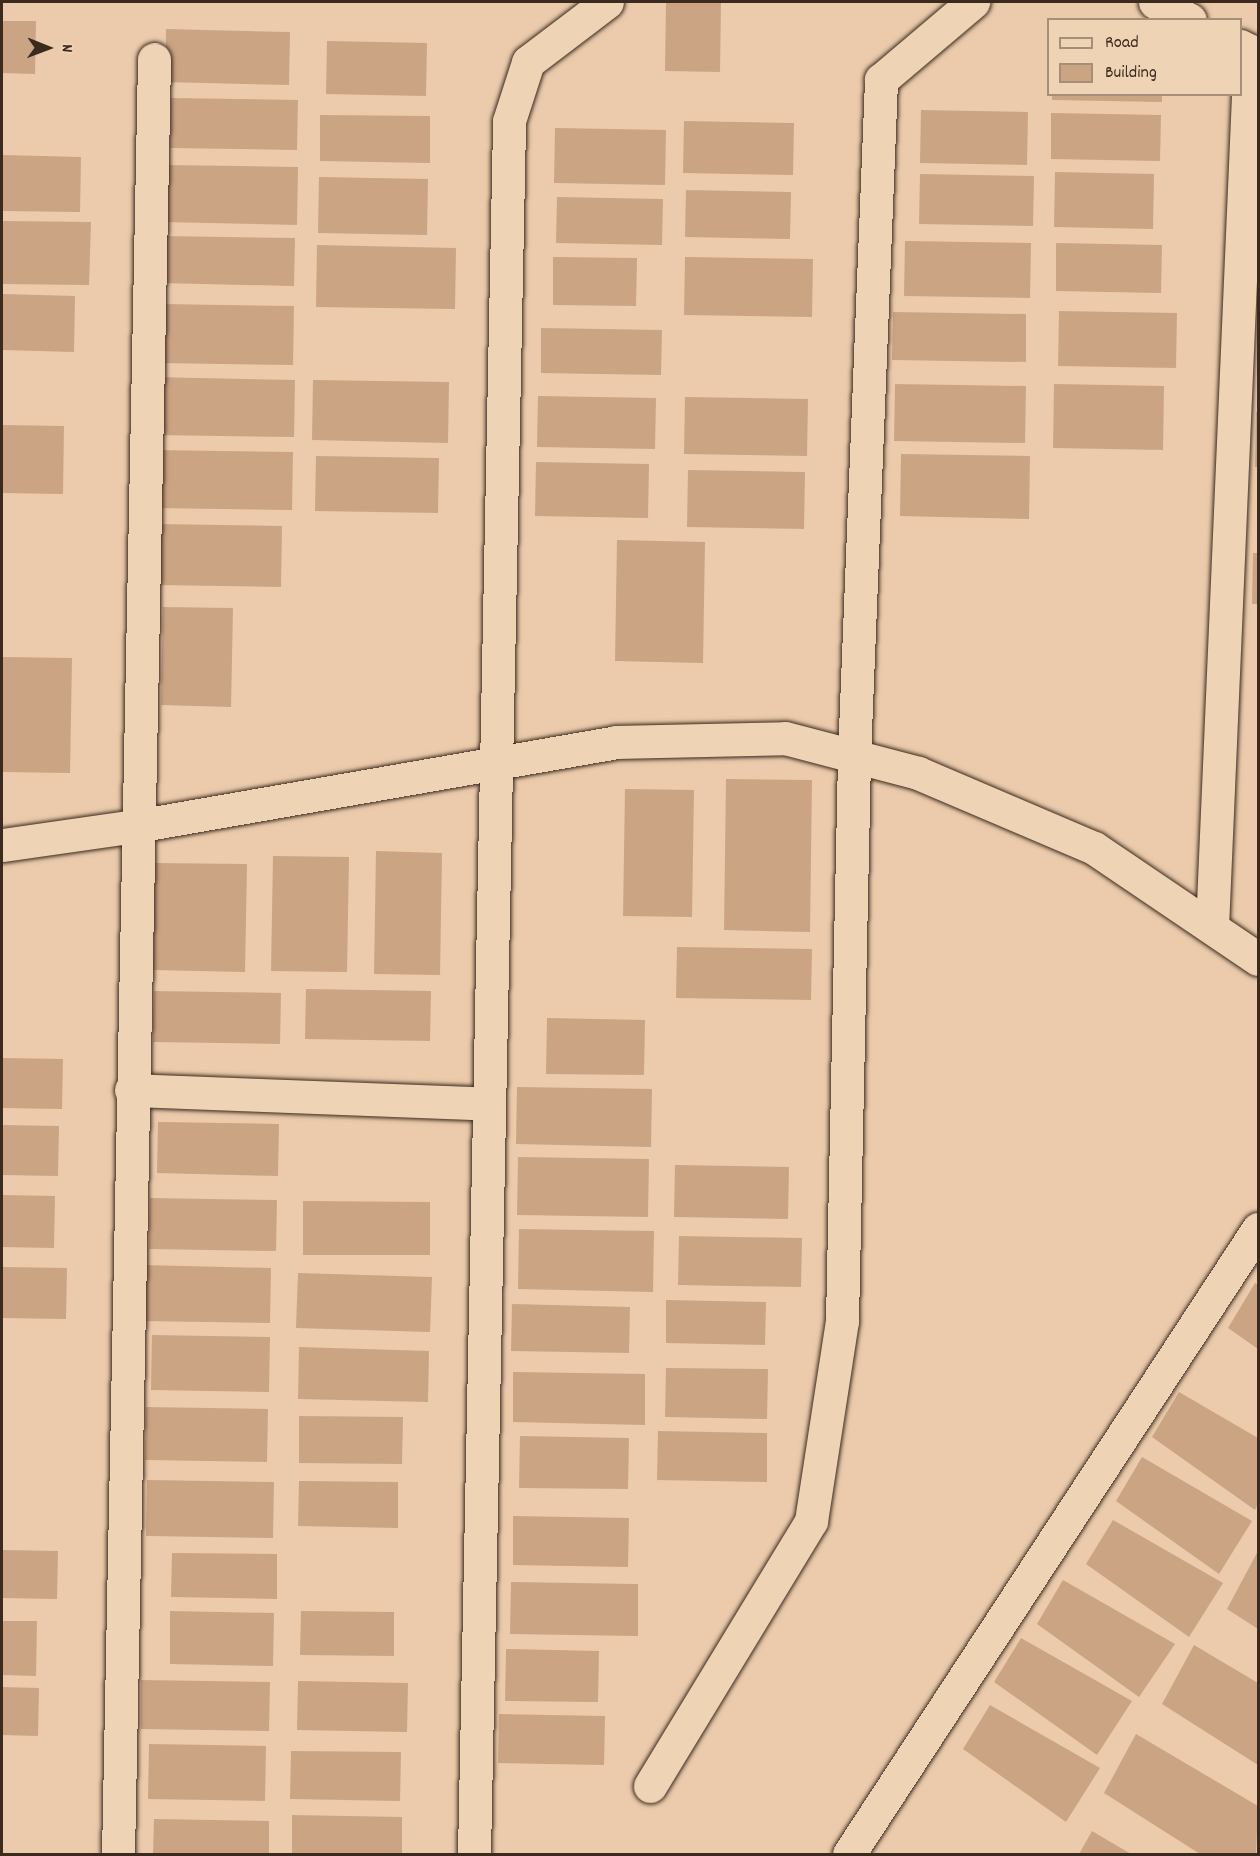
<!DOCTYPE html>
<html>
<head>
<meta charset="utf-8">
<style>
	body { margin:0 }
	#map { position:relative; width:1260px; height:1856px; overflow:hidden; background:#ebcbab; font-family:Dekko,sans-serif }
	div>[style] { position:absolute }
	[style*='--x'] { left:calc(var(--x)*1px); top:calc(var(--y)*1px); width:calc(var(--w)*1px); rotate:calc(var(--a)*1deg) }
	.building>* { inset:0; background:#cba483 }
	.roads { filter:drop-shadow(0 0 2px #3b2a1e) drop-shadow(0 0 2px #3b2a1e) }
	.minor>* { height:33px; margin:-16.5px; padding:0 16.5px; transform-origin:16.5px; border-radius:16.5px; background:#eed3b5 }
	span { translate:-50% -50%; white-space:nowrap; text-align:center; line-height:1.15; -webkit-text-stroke:6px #eed3b5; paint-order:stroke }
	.frame { position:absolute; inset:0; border:3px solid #3b2a1e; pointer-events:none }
	.legend { position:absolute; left:1047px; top:18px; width:195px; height:78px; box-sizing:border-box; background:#eed3b5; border:2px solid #a68f79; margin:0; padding:8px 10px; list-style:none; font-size:18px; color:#3b2a1e }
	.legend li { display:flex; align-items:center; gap:12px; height:30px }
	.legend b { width:30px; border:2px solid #a68f79 }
	.north { position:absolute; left:18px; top:18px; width:60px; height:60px; -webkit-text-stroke:4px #eed3b5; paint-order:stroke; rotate:91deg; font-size:16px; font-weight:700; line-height:24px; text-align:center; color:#3b2a1e }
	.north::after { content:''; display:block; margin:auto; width:21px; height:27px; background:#3b2a1e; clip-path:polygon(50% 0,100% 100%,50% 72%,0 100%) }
</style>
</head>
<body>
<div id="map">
	<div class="building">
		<div style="clip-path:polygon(666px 2px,721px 2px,720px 72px,665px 71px)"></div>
		<div style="clip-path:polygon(2px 21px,36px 21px,35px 74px,2px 73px)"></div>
		<div style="clip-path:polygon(166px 29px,290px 32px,289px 85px,165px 82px)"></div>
		<div style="clip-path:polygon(327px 41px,427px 43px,426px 96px,326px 94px)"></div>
		<div style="clip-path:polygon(1052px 94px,1162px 94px,1162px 102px,1052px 100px)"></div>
		<div style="clip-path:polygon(171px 98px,298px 100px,297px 150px,170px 148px)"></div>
		<div style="clip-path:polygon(921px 110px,1028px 112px,1027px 165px,920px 163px)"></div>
		<div style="clip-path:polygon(1051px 113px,1161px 115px,1160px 161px,1051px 159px)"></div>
		<div style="clip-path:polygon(320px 115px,430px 116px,430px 163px,320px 161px)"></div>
		<div style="clip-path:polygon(684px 121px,794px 123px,793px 175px,683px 173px)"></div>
		<div style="clip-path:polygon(555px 128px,666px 130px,665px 185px,554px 183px)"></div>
		<div style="clip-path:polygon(2px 155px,81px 157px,80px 212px,2px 211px)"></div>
		<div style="clip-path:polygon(165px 165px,298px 167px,297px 225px,164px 222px)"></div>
		<div style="clip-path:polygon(1055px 172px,1154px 174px,1153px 229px,1054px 227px)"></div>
		<div style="clip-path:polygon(920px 174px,1034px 176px,1033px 226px,919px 224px)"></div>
		<div style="clip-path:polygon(319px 177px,428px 179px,427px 235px,318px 233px)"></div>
		<div style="clip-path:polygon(686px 190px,791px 192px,790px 239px,685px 237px)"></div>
		<div style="clip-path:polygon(557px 197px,663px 199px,662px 245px,556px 243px)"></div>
		<div style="clip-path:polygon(2px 221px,91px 222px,89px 285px,2px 284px)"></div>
		<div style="clip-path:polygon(161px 236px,295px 238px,294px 286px,160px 283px)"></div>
		<div style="clip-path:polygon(905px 241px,1031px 243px,1030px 298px,904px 296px)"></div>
		<div style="clip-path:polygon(1056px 243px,1162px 245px,1161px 293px,1056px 291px)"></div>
		<div style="clip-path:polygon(317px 245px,456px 248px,455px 309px,316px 307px)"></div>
		<div style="clip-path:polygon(553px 257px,637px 258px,636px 306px,553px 305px)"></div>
		<div style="clip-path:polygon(685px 257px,813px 259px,812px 317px,684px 315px)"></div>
		<div style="clip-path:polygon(2px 294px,75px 296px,74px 352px,2px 350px)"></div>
		<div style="clip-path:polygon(160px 304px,294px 306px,293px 365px,159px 363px)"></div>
		<div style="clip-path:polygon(1059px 311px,1177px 313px,1176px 368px,1058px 366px)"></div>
		<div style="clip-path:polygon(893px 312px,1026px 314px,1026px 362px,892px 360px)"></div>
		<div style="clip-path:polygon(541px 328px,662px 330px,661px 375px,541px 373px)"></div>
		<div style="clip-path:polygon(153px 377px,295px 380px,294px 437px,152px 435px)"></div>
		<div style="clip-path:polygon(313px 380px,449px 382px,448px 443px,312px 440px)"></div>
		<div style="clip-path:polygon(895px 384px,1026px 386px,1025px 443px,894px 441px)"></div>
		<div style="clip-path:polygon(1054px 384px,1164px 386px,1163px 450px,1053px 448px)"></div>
		<div style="clip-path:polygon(538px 396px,656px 398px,655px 449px,537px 447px)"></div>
		<div style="clip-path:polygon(685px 397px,808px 399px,807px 456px,684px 454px)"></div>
		<div style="clip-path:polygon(1256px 412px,1258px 412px,1258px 467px,1255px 467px)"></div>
		<div style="clip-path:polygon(2px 425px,64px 426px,63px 494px,2px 493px)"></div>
		<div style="clip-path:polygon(154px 450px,293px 452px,292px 510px,153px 508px)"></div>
		<div style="clip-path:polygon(901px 454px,1030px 456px,1029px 519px,900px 516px)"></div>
		<div style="clip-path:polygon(316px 456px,439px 458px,438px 513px,315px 511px)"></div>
		<div style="clip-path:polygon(536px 462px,649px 464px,648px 518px,535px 516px)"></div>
		<div style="clip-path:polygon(688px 470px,805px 472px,804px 529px,687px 527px)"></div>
		<div style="clip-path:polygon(157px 524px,282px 526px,281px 587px,156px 585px)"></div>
		<div style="clip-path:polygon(617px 540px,705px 542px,703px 663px,615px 661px)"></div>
		<div style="clip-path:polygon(1253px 553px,1258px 553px,1258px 604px,1252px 604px)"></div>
		<div style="clip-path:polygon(163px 607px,233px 608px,231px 707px,161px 705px)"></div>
		<div style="clip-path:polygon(2px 657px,72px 658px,70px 773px,2px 772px)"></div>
		<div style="clip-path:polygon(726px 779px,812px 780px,810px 932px,724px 930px)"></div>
		<div style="clip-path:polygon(625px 789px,694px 790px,692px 917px,623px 916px)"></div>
		<div style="clip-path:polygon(376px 851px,442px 853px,440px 975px,374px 974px)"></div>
		<div style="clip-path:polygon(273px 856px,349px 857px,347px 972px,271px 971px)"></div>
		<div style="clip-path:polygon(155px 863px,247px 864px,245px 972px,153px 970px)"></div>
		<div style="clip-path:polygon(677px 947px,812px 949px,811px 1000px,676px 998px)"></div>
		<div style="clip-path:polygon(306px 989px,431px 991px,430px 1041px,305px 1039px)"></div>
		<div style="clip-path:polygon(154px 991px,281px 993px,280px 1044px,153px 1042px)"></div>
		<div style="clip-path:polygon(547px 1018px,645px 1020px,644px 1075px,546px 1074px)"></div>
		<div style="clip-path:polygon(2px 1058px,63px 1059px,62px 1109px,2px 1108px)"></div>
		<div style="clip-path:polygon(517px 1087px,652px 1089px,651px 1147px,516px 1144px)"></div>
		<div style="clip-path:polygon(158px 1122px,279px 1124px,278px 1176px,157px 1173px)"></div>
		<div style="clip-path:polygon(2px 1125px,59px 1126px,58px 1176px,2px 1175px)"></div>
		<div style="clip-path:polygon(518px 1157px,649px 1159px,648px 1217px,517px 1215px)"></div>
		<div style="clip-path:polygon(675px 1165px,789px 1167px,788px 1219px,674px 1217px)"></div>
		<div style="clip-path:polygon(2px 1195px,55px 1196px,54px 1248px,2px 1247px)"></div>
		<div style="clip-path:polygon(150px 1198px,277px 1200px,276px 1251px,149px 1249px)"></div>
		<div style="clip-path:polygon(303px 1201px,430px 1202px,430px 1255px,303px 1255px)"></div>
		<div style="clip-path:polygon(519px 1229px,654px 1231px,653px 1292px,518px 1289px)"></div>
		<div style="clip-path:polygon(679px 1236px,802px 1238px,801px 1287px,678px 1285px)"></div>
		<div style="clip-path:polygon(142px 1265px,271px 1268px,270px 1323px,141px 1321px)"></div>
		<div style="clip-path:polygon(2px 1267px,67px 1268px,66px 1319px,2px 1318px)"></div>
		<div style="clip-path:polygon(298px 1273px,432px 1277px,430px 1332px,296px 1328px)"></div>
		<div style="clip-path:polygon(1255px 1283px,1258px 1285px,1258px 1349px,1228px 1328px)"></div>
		<div style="clip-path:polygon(666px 1300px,766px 1302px,765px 1345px,666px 1343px)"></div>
		<div style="clip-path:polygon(512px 1304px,630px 1307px,629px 1353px,511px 1351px)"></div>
		<div style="clip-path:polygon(152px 1335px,270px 1337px,269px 1392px,151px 1390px)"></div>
		<div style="clip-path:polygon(299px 1347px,429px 1351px,428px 1402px,298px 1399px)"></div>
		<div style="clip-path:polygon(666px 1368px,768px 1369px,767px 1419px,665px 1417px)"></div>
		<div style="clip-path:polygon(513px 1372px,645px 1374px,645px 1425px,513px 1422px)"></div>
		<div style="clip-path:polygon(1179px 1392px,1258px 1438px,1258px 1504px,1255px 1510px,1152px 1437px)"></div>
		<div style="clip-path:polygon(146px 1407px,268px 1409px,267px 1462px,145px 1460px)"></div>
		<div style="clip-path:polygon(299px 1416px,403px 1417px,402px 1464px,299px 1463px)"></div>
		<div style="clip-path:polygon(658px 1431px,767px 1433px,767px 1482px,657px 1480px)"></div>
		<div style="clip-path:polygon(520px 1436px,629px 1438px,628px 1489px,519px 1488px)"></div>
		<div style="clip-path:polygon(1142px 1457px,1252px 1521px,1219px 1574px,1116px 1501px)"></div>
		<div style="clip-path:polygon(147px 1480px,274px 1482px,273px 1538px,146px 1536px)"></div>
		<div style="clip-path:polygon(299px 1481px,398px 1482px,398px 1528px,298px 1526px)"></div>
		<div style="clip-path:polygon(513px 1516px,629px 1518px,628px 1567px,513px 1565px)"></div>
		<div style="clip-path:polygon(1113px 1520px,1223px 1583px,1189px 1637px,1086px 1564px)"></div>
		<div style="clip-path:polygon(2px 1550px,58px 1551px,57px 1599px,2px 1598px)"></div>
		<div style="clip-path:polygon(1258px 1551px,1258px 1629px,1227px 1609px)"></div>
		<div style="clip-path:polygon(172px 1553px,277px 1554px,277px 1599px,171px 1597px)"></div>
		<div style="clip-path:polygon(1063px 1580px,1175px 1644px,1139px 1697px,1037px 1624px)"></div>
		<div style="clip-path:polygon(511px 1582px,638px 1584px,638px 1636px,510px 1634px)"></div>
		<div style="clip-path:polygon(170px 1611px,274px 1613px,273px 1666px,170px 1664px)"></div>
		<div style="clip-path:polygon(301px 1611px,394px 1612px,394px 1656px,300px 1655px)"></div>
		<div style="clip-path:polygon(2px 1621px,37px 1621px,36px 1676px,2px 1675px)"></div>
		<div style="clip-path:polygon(1021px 1638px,1132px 1701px,1097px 1755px,994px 1682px)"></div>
		<div style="clip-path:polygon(1194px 1645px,1258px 1683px,1258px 1765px,1162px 1704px)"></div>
		<div style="clip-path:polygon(506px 1649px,599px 1651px,598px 1702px,505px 1701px)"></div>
		<div style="clip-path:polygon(141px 1680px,270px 1682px,269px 1731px,141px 1729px)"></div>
		<div style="clip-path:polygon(298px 1681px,408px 1683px,407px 1732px,297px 1730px)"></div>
		<div style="clip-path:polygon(2px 1687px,39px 1688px,38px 1736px,2px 1735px)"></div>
		<div style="clip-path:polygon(990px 1705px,1100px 1768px,1066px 1822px,963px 1749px)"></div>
		<div style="clip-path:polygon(499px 1714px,605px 1716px,604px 1765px,498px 1763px)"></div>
		<div style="clip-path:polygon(1136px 1734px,1258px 1806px,1256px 1854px,1200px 1854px,1104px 1793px)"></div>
		<div style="clip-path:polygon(149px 1744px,266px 1746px,265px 1801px,148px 1799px)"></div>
		<div style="clip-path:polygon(291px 1751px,401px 1752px,400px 1801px,290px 1799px)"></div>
		<div style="clip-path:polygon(292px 1815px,402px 1817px,402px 1854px,292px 1854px)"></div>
		<div style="clip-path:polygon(154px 1819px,269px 1821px,269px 1854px,153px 1854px)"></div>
		<div style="clip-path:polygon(1092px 1831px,1131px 1854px,1079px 1854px)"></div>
	</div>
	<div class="roads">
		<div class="minor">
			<div style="--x:1155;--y:2;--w:39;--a:27"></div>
			<div style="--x:2;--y:845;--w:135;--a:-8.1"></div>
			<div style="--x:136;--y:826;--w:486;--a:-9.9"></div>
			<div style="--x:615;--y:742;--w:170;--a:-1.3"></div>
			<div style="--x:785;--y:738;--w:138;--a:14.7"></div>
			<div style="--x:918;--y:773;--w:191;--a:23.1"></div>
			<div style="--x:1094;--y:848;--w:198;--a:34.1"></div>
			<div style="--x:1212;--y:927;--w:877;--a:-87.52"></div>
			<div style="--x:1250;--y:51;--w:11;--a:-153"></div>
			<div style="--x:131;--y:1090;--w:357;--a:2.2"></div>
			<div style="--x:650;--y:1786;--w:310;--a:-58.7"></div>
			<div style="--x:811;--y:1521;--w:202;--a:-81.2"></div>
			<div style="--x:842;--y:1321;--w:565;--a:-88.78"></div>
			<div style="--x:854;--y:756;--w:677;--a:-87.71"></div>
			<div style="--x:881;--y:80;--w:121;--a:-40.3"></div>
			<div style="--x:118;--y:1854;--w:1795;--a:-88.85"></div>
			<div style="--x:474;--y:1854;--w:1733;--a:-88.84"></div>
			<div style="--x:509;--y:121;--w:62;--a:-72.1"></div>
			<div style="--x:528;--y:62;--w:99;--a:-37.2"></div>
			<div style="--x:849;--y:1854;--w:747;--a:-56.8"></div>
		</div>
	</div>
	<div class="frame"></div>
	<ul class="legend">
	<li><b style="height:8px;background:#eed3b5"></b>Road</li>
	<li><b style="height:16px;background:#cba483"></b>Building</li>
	</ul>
	<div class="north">N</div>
</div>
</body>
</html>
